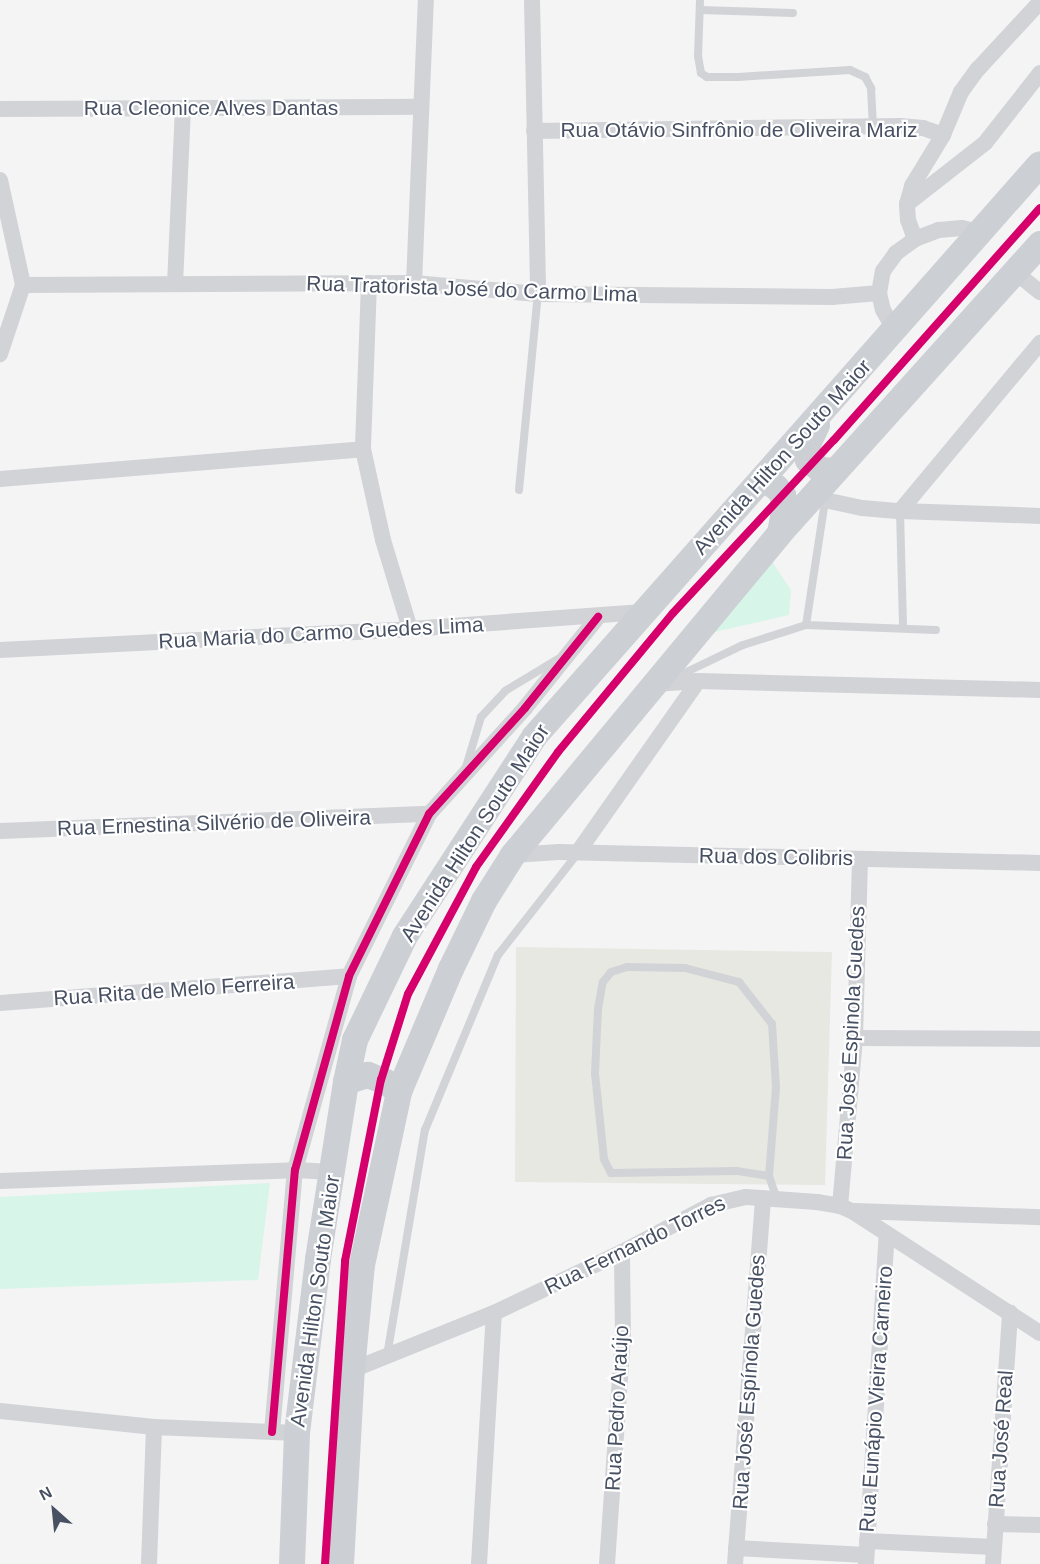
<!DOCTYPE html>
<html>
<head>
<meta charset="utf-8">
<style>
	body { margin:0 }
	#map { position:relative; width:1040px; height:1564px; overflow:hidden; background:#f4f4f4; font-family:Helvetica,sans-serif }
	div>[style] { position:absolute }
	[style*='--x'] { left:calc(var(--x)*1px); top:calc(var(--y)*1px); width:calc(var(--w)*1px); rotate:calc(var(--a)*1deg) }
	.commercial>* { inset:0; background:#e8e8e2 }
	.green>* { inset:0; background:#d7f5e8 }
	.service>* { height:8px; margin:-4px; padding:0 4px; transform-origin:4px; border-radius:4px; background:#d1d3d7 }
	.minor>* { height:16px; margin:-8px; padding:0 8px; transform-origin:8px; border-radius:8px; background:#d1d3d7 }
	.primary>* { height:26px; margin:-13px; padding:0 13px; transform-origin:13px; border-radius:13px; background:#cccfd4 }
	.cycleway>* { height:8px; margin:-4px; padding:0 4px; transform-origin:4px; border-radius:4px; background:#d6006c }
	span { translate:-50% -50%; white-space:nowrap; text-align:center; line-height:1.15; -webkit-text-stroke:4.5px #fff; paint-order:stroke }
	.street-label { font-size:21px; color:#485163 }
	.north { position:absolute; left:24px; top:1480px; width:60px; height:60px; -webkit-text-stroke:4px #fff; paint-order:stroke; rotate:333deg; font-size:16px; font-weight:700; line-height:24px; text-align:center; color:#485163 }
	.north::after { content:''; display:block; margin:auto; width:21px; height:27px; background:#485163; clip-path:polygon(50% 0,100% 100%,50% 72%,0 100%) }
</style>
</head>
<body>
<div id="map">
	<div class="commercial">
		<div style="clip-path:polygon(516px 947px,832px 952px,825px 1185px,515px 1182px)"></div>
	</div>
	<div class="green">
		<div style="clip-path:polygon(765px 551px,791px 590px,789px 615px,684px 639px)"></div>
		<div style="clip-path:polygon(270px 1183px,258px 1280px,0 1289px,0 1197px)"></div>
	</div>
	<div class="service">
		<div style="--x:700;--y:0;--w:56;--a:92"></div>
		<div style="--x:698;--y:56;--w:17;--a:80"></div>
		<div style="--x:701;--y:73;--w:7;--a:34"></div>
		<div style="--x:707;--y:77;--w:31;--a:0"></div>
		<div style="--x:738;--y:77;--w:112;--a:-3.6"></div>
		<div style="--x:850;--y:70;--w:17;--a:25"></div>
		<div style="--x:865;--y:77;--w:13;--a:61"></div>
		<div style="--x:871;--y:88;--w:38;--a:87"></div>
		<div style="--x:700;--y:10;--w:93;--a:1.8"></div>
		<div style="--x:519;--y:490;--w:197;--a:-84.5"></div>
		<div style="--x:900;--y:511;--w:117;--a:88.5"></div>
		<div style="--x:806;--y:625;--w:125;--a:-81.3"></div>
		<div style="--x:674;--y:678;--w:76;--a:-25.6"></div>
		<div style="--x:743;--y:645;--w:66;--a:-17.6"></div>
		<div style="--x:806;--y:625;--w:130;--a:2.2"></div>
		<div style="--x:466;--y:767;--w:52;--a:-73.3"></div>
		<div style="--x:481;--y:717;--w:35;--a:-47"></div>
		<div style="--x:505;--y:691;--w:62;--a:-31.1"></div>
		<div style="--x:769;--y:1176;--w:33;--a:-171"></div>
		<div style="--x:736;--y:1171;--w:125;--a:179.1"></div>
		<div style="--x:611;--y:1173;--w:16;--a:-117"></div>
		<div style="--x:604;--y:1159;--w:85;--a:-96"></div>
		<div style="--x:595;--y:1074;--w:65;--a:-87.4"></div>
		<div style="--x:598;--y:1009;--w:27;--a:-80"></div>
		<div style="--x:603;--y:982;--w:13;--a:-51"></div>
		<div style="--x:611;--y:972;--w:17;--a:-17"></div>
		<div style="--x:627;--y:967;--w:58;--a:1"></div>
		<div style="--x:685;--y:968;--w:56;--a:14.5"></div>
		<div style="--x:739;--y:982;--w:53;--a:51.8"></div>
		<div style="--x:772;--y:1024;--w:63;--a:86.4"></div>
		<div style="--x:776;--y:1087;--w:89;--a:94.5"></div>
		<div style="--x:769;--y:1176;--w:24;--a:71"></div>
		<div style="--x:387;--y:1356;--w:229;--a:-80.5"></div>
		<div style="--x:425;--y:1130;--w:190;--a:-67.4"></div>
		<div style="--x:498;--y:955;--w:130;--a:-51.9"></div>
	</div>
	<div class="minor">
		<div style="--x:532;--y:0;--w:294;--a:88.8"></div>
		<div style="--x:0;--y:109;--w:421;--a:-0.3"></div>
		<div style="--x:534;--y:131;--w:366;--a:-0.8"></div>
		<div style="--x:900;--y:126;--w:23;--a:5"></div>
		<div style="--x:923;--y:128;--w:21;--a:19"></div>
		<div style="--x:0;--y:180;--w:107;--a:77.6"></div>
		<div style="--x:23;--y:285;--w:73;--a:108.4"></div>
		<div style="--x:907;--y:204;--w:99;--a:-38"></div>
		<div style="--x:985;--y:143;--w:89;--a:-51.8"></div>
		<div style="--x:915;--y:239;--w:20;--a:-110"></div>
		<div style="--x:908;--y:220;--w:16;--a:-94"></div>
		<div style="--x:907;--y:204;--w:19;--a:-74"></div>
		<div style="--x:912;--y:186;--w:60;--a:-58.7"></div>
		<div style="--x:943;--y:135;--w:47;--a:-67.3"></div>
		<div style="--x:961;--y:92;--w:29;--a:-54"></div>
		<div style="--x:978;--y:69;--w:91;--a:-47.2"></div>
		<div style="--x:1015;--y:272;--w:32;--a:39"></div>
		<div style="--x:369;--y:283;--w:166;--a:92.1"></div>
		<div style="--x:363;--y:449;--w:93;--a:77.6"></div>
		<div style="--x:383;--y:540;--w:93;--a:73.1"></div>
		<div style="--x:414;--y:283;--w:283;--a:-87.6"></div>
		<div style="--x:175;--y:284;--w:176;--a:-87.4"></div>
		<div style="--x:23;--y:285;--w:391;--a:-0.3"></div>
		<div style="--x:414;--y:283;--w:124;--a:5.1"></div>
		<div style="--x:538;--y:294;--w:294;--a:0.6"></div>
		<div style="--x:832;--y:297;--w:47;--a:-4.9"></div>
		<div style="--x:879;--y:293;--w:17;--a:77"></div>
		<div style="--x:883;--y:310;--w:24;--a:60"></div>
		<div style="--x:879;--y:293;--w:22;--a:-80"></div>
		<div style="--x:883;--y:271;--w:22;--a:-54"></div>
		<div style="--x:896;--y:253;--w:24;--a:-36"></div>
		<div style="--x:915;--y:239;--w:26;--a:-21"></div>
		<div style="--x:939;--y:230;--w:23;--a:-5"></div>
		<div style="--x:962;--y:228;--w:18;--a:13"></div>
		<div style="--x:0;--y:479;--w:364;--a:-4.7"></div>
		<div style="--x:811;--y:497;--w:52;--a:12.2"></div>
		<div style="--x:862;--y:508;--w:38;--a:5"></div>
		<div style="--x:900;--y:511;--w:140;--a:2"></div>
		<div style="--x:900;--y:511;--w:219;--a:-50.2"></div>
		<div style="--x:0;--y:650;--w:411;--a:-2.9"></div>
		<div style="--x:410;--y:629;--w:233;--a:-4.2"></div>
		<div style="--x:655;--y:684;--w:43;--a:-4"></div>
		<div style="--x:698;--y:681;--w:342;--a:1.5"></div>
		<div style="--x:0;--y:831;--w:429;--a:-2.3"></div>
		<div style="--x:578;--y:852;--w:209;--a:-54.9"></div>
		<div style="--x:513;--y:855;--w:46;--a:-3.7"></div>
		<div style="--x:559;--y:852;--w:481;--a:1.3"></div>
		<div style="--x:0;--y:1003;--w:350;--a:-4.4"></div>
		<div style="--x:855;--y:1038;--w:185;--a:0.3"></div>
		<div style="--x:0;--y:1181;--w:295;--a:-2.1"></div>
		<div style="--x:295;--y:1170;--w:37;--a:3"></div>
		<div style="--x:840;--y:1206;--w:169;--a:-84.9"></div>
		<div style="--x:855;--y:1038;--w:178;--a:-88.4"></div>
		<div style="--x:855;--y:1211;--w:185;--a:1.9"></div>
		<div style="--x:352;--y:1370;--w:153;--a:-21.9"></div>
		<div style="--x:494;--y:1313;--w:142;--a:-25.5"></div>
		<div style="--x:622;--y:1252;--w:101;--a:-27.8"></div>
		<div style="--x:711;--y:1205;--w:36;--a:-13"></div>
		<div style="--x:746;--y:1197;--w:71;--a:4"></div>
		<div style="--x:817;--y:1202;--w:23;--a:10"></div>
		<div style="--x:840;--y:1206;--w:13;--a:23"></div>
		<div style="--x:852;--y:1211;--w:224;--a:33"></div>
		<div style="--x:0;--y:1411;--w:155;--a:5.9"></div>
		<div style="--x:154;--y:1427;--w:143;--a:2.4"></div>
		<div style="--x:272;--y:1432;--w:263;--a:-85"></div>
		<div style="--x:295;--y:1170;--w:201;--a:-74.4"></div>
		<div style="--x:349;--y:976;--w:181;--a:-63.7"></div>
		<div style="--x:429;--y:814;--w:143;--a:-47.8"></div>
		<div style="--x:525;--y:708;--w:117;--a:-51.3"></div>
		<div style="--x:995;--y:1524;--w:45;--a:1.3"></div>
		<div style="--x:867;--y:1541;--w:127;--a:2.7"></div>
		<div style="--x:736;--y:1548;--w:130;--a:3.1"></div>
		<div style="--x:149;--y:1564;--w:137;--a:-87.9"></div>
		<div style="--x:479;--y:1564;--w:251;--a:-86.6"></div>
		<div style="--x:607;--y:1564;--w:228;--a:-86"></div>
		<div style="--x:623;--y:1337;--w:85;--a:-90.7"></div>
		<div style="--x:735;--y:1564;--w:366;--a:-85.6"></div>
		<div style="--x:866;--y:1564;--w:331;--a:-86.4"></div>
		<div style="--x:993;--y:1564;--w:252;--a:-86.1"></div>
	</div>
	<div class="primary">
		<div style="--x:817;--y:425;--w:21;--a:115"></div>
		<div style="--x:808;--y:444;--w:16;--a:90"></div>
		<div style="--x:808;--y:460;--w:16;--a:38"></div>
		<div style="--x:821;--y:470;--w:14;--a:4"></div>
		<div style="--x:762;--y:479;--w:16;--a:30"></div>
		<div style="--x:776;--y:487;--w:11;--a:49"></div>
		<div style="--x:783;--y:495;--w:16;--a:86"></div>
		<div style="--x:784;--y:511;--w:22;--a:100"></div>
		<div style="--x:346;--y:1082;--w:23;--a:-18"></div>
		<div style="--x:368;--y:1075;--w:19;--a:21"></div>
		<div style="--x:386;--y:1082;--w:16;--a:38"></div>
		<div style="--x:292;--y:1564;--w:131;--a:-87.8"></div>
		<div style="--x:297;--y:1433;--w:175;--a:-83.1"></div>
		<div style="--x:318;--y:1259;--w:179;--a:-81"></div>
		<div style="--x:346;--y:1082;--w:43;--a:-77.9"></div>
		<div style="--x:355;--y:1040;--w:115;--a:-64.3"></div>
		<div style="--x:405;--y:936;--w:237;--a:-57"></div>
		<div style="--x:534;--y:737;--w:764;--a:-48.55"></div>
		<div style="--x:341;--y:1564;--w:194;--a:-86.8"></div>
		<div style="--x:352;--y:1370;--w:105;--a:-84.6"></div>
		<div style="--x:362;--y:1265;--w:177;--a:-77.9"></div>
		<div style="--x:399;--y:1092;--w:134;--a:-67.1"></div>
		<div style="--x:451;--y:969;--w:76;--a:-64.1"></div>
		<div style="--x:484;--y:901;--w:54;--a:-57.8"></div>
		<div style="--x:513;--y:855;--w:418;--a:-50.3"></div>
		<div style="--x:780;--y:533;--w:389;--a:-48"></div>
	</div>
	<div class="cycleway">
		<div style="--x:272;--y:1432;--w:263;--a:-85"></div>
		<div style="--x:295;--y:1170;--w:201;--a:-74.4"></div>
		<div style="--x:349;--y:976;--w:181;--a:-63.7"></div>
		<div style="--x:429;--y:814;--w:143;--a:-47.8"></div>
		<div style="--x:525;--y:708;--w:117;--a:-51.3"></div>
		<div style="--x:325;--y:1564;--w:304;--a:-86.2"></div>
		<div style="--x:345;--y:1261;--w:185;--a:-78.8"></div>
		<div style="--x:381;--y:1080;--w:90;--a:-72.6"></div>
		<div style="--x:408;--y:994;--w:144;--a:-61.8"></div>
		<div style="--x:476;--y:867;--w:141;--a:-54.5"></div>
		<div style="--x:558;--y:752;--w:180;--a:-50.4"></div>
		<div style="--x:673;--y:613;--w:236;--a:-47.1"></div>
		<div style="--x:834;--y:440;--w:310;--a:-48.4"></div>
	</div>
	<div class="street-label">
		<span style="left:211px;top:108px">Rua Cleonice Alves Dantas</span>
		<span style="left:739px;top:130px">Rua Otávio Sinfrônio de Oliveira Mariz</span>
		<span style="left:472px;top:289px;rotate:2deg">Rua Tratorista José do Carmo Lima</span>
		<span style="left:782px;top:457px;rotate:-48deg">Avenida Hilton Souto Maior</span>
		<span style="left:321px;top:633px;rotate:-3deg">Rua Maria do Carmo Guedes Lima</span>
		<span style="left:214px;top:823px;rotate:-2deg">Rua Ernestina Silvério de Oliveira</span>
		<span style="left:475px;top:833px;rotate:-57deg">Avenida Hilton Souto Maior</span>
		<span style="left:776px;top:857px;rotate:1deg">Rua dos Colibris</span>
		<span style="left:174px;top:990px;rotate:-4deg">Rua Rita de Melo Ferreira</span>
		<span style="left:851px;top:1033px;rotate:-87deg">Rua José Espinola Guedes</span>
		<span style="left:635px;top:1245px;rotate:-26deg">Rua Fernando Torres</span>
		<span style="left:315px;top:1301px;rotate:-82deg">Avenida Hilton Souto Maior</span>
		<span style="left:749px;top:1382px;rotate:-86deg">Rua José Espínola Guedes</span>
		<span style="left:876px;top:1399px;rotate:-86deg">Rua Eunápio Vieira Carneiro</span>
		<span style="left:617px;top:1408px;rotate:-87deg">Rua Pedro Araújo</span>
		<span style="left:1001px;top:1439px;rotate:-86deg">Rua José Real</span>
	</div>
	<div class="north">N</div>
</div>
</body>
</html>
